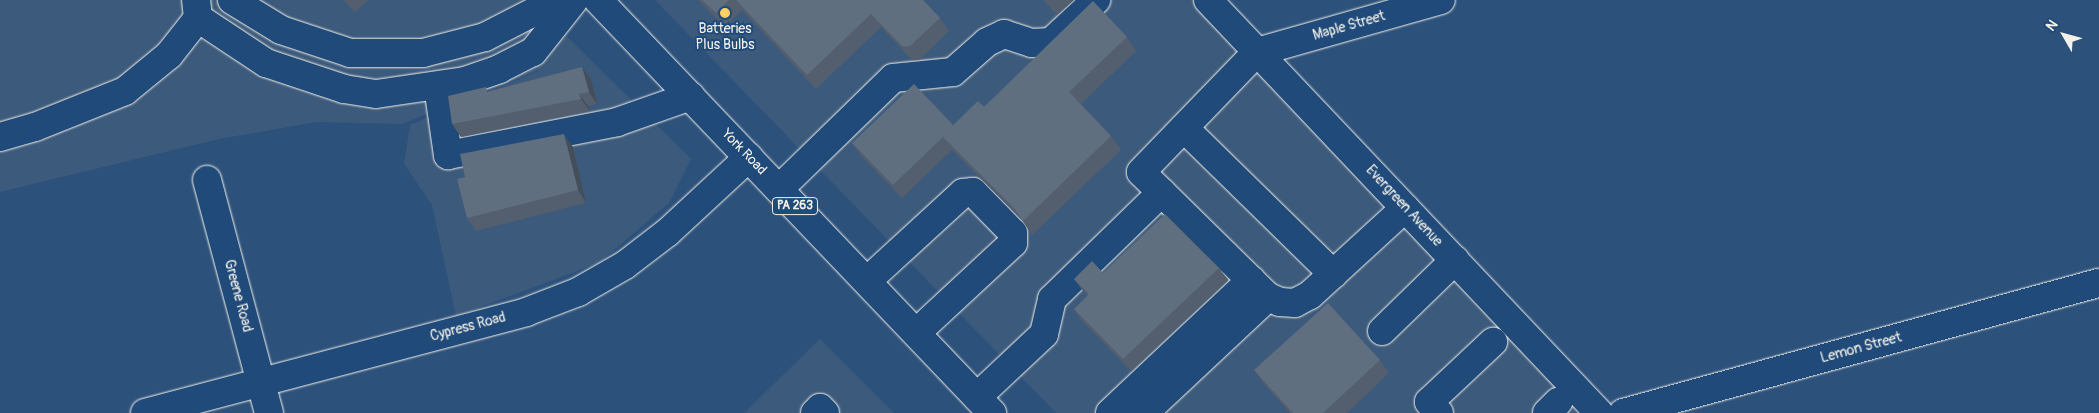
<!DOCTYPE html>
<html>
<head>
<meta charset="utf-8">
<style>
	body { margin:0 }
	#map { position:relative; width:2099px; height:413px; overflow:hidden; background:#2c517b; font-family:Pangolin,sans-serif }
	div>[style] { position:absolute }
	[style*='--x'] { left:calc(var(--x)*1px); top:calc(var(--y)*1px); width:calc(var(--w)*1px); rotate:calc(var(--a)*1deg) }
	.built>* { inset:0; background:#3c5a7c }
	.roads { filter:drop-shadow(0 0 1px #f4f1e8) drop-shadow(0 0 1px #f4f1e8) }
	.minor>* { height:28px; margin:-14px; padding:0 14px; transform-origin:14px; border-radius:14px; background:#1f4a7a }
	.highway>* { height:28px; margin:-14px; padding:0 14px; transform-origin:14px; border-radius:14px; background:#1f4a7a }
	.wall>* { inset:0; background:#535f6e }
	.shaded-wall>* { inset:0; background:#434e5a }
	.building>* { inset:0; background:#606f80 }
	.dots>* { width:14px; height:14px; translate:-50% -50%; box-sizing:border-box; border:2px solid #1f4a7a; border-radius:50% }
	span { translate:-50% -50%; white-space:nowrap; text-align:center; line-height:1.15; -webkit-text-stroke:4px #1f4a7a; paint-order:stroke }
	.shield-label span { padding:1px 4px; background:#1f4a7a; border:1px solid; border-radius:4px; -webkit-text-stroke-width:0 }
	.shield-label { font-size:12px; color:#f4f1e8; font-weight:700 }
	.street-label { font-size:14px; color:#f4f1e8 }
	.poi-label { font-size:14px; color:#f4f1e8 }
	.north { position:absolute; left:2039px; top:10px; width:50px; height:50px; -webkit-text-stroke:4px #1f4a7a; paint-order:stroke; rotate:308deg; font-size:14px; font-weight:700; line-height:20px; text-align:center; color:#f4f1e8 }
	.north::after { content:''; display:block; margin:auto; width:18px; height:22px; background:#f4f1e8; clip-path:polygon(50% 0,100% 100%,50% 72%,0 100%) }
</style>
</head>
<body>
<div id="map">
	<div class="built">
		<div style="clip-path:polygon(0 0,530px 0,691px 159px,669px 203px,599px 263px,456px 316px,432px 205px,404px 164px,410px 125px,548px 67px,402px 124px,317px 122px,219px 139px,0 192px)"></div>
		<div style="clip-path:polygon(655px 0,1198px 0,1586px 403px,1575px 413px,1056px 413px)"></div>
		<div style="clip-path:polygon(820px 339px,894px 413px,744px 413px)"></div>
	</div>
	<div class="roads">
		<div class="minor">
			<div style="--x:232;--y:0;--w:57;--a:31.5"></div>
			<div style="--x:281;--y:30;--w:73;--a:18.4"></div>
			<div style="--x:350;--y:53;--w:73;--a:0"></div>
			<div style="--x:423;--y:53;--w:64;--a:-14.5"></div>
			<div style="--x:485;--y:37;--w:81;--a:-27.2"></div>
			<div style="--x:1208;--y:0;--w:569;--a:46.57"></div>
			<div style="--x:198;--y:18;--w:82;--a:33.5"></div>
			<div style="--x:266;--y:63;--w:82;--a:18.4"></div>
			<div style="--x:344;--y:89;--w:32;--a:9"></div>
			<div style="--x:376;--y:94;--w:90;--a:-8.3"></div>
			<div style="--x:465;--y:81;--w:36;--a:-19"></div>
			<div style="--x:499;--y:69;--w:38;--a:-27"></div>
			<div style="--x:533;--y:52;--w:66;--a:-51.7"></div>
			<div style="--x:438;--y:86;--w:70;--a:81.8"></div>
			<div style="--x:448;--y:155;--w:172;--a:-11"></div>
			<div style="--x:617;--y:122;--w:78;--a:-19.4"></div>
			<div style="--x:1184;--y:128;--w:209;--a:44.4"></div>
			<div style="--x:0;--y:137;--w:36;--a:-16"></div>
			<div style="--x:35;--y:127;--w:97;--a:-21.8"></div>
			<div style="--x:125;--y:91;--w:57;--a:-39.3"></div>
			<div style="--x:169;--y:55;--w:47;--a:-51.9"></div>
			<div style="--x:198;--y:18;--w:18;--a:-96"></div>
			<div style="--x:207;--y:180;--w:241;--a:75.1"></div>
			<div style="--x:779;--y:189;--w:159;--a:-44.2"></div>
			<div style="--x:893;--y:78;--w:60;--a:-5.7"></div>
			<div style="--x:953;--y:72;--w:45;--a:-41.4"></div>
			<div style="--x:987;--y:42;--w:19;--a:-25"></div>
			<div style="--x:1004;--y:34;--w:29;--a:18"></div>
			<div style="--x:1032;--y:43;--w:19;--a:-3"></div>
			<div style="--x:1051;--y:42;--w:62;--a:-43"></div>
			<div style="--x:1405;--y:208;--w:129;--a:137.5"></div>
			<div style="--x:1310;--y:295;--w:17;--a:152"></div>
			<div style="--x:1295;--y:303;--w:15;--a:-176"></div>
			<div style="--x:1280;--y:302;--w:13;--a:-157"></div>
			<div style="--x:1268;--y:297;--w:178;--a:-135.5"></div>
			<div style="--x:1141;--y:172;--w:167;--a:-46"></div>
			<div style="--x:1257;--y:52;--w:191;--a:-15.8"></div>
			<div style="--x:867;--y:281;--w:130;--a:-42.5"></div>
			<div style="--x:963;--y:193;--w:10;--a:-6"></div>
			<div style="--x:973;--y:192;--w:57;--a:45.7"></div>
			<div style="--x:1013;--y:233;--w:10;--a:90"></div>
			<div style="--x:1013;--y:243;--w:132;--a:137.1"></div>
			<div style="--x:1382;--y:331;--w:102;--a:-44.2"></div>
			<div style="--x:977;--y:397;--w:92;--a:-43.2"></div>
			<div style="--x:1044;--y:334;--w:36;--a:-77"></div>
			<div style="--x:1052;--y:299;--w:153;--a:-44.2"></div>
			<div style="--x:145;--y:413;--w:394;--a:-14.8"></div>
			<div style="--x:526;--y:312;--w:56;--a:-21"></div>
			<div style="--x:578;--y:292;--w:54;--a:-29.9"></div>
			<div style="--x:625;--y:265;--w:54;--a:-37.5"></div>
			<div style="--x:668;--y:232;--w:110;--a:-42.8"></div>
			<div style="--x:815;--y:413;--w:7;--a:-45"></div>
			<div style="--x:820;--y:408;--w:7;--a:45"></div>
			<div style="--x:1110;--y:413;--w:194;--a:-43.3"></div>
			<div style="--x:1144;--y:413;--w:170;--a:-43.1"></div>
			<div style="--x:1439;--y:413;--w:15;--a:-132"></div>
			<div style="--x:1429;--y:402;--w:88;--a:-43.2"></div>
			<div style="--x:1547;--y:413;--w:16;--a:-45"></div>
			<div style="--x:1623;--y:413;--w:493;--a:-15.3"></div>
		</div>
		<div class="highway">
			<div style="--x:598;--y:0;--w:571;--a:46.35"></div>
		</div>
	</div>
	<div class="wall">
		<div style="clip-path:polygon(343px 0,368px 0,355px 12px)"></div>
		<div style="clip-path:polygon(698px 0,923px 0,940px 18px,949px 31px,919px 60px,912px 60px,881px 27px,816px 89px,742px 10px,725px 27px)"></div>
		<div style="clip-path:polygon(1043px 0,1074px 0,1057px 15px)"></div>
		<div style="clip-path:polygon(1127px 37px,1136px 51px,1081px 104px,1111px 136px,1121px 150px,1032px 235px,1022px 220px,952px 150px,902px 198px,861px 156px,852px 143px,953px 125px,984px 107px)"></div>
		<div style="clip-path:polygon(582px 67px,591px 79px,597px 104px,588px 106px,590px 111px,461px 137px,452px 124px,489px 91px)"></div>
		<div style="clip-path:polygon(573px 147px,586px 203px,476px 231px,467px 218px)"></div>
		<div style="clip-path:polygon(1219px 268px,1228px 280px,1131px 371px,1082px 321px,1074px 309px,1087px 296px,1083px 291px,1074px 279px,1103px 273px)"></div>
		<div style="clip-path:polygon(1380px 360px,1389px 373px,1347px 413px,1290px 413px,1264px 384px,1254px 370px)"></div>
	</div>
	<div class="shaded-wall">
		<div style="clip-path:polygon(582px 67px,591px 79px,597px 104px,589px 92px)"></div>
		<div style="clip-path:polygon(579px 94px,588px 106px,590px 111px,581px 99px)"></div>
		<div style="clip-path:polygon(564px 134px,573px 147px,586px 203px,578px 190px)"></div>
	</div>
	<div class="building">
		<div style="clip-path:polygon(702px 0,729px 0,716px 13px)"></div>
		<div style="clip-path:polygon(736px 0,923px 0,940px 18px,910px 46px,903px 47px,871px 14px,807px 75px)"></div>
		<div style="clip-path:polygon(1093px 1px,1127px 37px,1069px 92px,1111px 136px,1023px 221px,1014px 208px,942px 136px,978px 101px,984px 107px)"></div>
		<div style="clip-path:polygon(582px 67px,589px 92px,579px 94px,581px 99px,452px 124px,448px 96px,486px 87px,487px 92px)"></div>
		<div style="clip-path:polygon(914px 84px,953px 125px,942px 136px,943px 137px,893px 185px,852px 143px)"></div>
		<div style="clip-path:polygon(564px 134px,578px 190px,467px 218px,457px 179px,465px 177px,460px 154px)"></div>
		<div style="clip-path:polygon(1165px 214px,1219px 268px,1123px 359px,1074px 309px,1089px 294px,1074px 279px,1092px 261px,1103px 273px)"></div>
		<div style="clip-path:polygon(1328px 303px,1380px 360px,1323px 413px,1293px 413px,1254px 370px)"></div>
	</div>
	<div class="dots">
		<div style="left:725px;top:13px;background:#ffd166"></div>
	</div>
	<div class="shield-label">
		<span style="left:795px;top:206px">PA 263</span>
	</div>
	<div class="street-label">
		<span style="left:1349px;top:26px;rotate:-16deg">Maple Street</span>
		<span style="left:744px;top:152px;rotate:46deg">York Road</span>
		<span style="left:1404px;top:206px;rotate:47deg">Evergreen Avenue</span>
		<span style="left:238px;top:296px;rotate:75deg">Greene Road</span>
		<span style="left:468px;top:327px;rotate:-15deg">Cypress Road</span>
		<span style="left:1861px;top:348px;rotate:-15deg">Lemon Street</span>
	</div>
	<div class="poi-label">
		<span style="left:725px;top:37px">Batteries<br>Plus Bulbs</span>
	</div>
	<div class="north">N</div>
</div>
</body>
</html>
